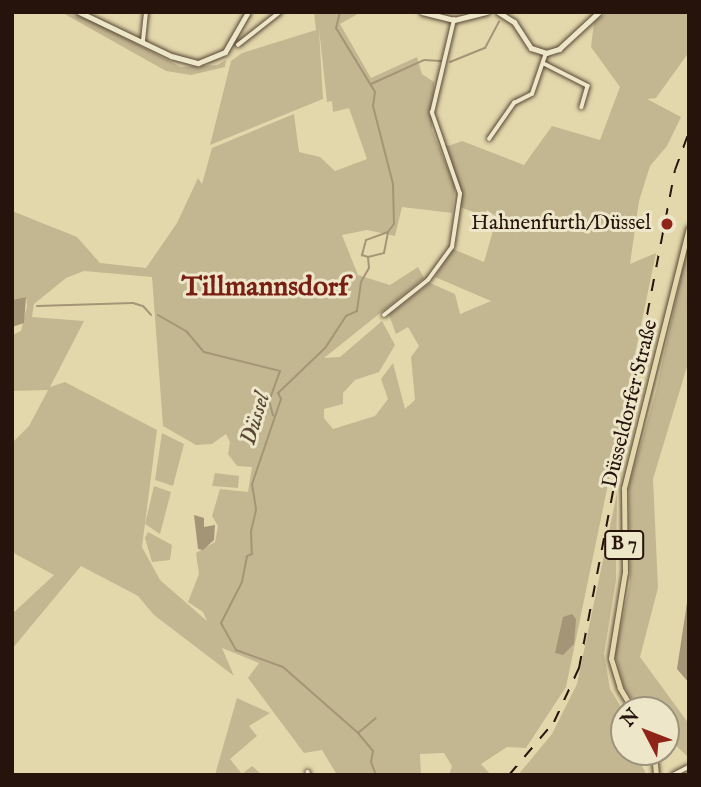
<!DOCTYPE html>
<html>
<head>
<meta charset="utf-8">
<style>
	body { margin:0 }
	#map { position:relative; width:701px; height:787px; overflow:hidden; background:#e3d8ac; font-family:"IM FELL English",serif }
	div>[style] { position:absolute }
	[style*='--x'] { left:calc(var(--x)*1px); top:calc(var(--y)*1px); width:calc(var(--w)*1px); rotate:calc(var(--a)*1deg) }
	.green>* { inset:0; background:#c3b791 }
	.water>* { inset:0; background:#a39575 }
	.stream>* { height:2px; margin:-1px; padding:0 1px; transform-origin:1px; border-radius:1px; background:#a39575 }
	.roads { filter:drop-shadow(0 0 2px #543) drop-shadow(0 0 2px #543) }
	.street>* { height:3.5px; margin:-1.75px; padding:0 1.75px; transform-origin:1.75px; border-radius:1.75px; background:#ede6c9 }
	.secondary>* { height:5px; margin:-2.5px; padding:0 2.5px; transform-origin:2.5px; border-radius:2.5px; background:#ede6c9 }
	.primary>* { height:5px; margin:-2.5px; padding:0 2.5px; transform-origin:2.5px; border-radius:2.5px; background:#e3d8ac }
	.rail>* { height:2px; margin-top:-1px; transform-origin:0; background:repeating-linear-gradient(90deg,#26130b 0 12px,transparent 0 24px) }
	.dots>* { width:19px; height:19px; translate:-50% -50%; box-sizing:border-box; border:4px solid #ede6c9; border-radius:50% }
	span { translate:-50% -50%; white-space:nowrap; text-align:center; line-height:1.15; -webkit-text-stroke:6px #ede6c9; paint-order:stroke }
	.shield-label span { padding:2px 5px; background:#ede6c9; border:2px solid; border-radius:5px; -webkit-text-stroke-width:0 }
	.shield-label { font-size:19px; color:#26130b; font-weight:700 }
	.poi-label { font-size:21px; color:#26130b }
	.right { translate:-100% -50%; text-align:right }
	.street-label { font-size:21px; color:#26130b }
	.water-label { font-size:23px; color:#584735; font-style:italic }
	.district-label { font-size:28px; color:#7a1f14; font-weight:700 }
	.frame { position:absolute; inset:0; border:14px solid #26130b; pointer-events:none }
	.north { position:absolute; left:610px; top:696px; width:70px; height:70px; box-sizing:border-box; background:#ede6c9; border:2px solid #9d927d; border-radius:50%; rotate:312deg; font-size:19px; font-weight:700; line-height:28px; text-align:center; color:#26130b }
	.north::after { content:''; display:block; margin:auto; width:24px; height:32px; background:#8f2418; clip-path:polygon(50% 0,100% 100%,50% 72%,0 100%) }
</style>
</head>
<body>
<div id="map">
	<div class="green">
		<div style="clip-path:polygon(61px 12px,75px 12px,181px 67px,217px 65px,226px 60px,225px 67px,191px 75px,166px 71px)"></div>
		<div style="clip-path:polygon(evenodd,314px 12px,361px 12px,340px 24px,371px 78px,417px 57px,422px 74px,434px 82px,432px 130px,455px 186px,452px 213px,402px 207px,395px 236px,367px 230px,342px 235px,358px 275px,390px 285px,418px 267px,424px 278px,324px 358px,340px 357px,382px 321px,395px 345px,379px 372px,355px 380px,343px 393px,343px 404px,324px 409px,324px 418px,333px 429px,375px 416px,388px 399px,381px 379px,393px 363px,405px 409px,415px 400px,411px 357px,419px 346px,408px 327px,396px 334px,389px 315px,430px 283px,455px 294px,460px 314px,491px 301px,435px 277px,453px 249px,484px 262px,497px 217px,487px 210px,484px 216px,460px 207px,461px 189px,442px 142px,448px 146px,462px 141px,524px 165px,552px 126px,600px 140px,620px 87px,591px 47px,594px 22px,608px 12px,689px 12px,689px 52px,656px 98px,647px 99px,681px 117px,667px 146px,650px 166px,639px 201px,630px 264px,656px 253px,566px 687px,526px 748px,507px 747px,481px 764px,491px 775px,449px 775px,452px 766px,444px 753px,420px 754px,421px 775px,337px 775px,322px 750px,304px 753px,248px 678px,259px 663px,222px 648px,234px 676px,154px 615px,138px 596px,81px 566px,12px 649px,12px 614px,54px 575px,12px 552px,12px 443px,29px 426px,48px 390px,12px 391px,12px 335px,21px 331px,27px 306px,26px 297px,12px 300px,12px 211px,77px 237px,100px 263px,146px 268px,177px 223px,198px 178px,202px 184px,212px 148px,294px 114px,299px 152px,320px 157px,335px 171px,367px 159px,349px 108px,333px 112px,332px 101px,327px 102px,319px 29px,323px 99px,210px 145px,231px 61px,242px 53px,316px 30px,314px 12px,84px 271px,152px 277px,163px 426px,196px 445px,212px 444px,226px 434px,230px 442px,228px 454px,237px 466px,252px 467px,248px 492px,220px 489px,212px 516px,218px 526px,215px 542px,196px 553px,199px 574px,188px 602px,203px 612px,207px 621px,160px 580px,142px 547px,157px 430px,65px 382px,50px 387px,84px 321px,32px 317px,34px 304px,66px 278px,84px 271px)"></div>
		<div style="clip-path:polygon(689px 240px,689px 360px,653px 479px,658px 588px,640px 657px,689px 724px,689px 758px,666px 736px,666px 710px,639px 710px,624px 686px,615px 655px,630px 583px,629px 486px,656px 391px)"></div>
		<div style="clip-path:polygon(162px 433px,184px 444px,173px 486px,155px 480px)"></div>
		<div style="clip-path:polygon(215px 473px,239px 476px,238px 488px,212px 486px)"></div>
		<div style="clip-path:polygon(154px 486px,171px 492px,160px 534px,145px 524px)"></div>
		<div style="clip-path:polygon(617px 493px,616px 580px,604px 654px,610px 689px,624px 712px,624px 752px,643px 752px,645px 759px,638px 759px,647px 775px,518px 775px,552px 734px,577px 684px)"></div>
		<div style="clip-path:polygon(148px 532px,172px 545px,170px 560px,152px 562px,145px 538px)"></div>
		<div style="clip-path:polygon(237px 698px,270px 713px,249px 726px,257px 736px,230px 759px,242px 774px,252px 766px,262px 775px,215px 775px)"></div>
	</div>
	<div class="water">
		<div style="clip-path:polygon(26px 297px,24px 323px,12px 327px,12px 300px)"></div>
		<div style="clip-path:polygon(194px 515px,204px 518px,204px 527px,215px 525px,214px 540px,203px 550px,198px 549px)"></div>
		<div style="clip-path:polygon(689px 589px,689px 683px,677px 669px)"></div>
		<div style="clip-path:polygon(572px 614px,576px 619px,574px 644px,563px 655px,555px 653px,563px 617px)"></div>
	</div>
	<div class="stream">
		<div style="--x:340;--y:12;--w:16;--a:104"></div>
		<div style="--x:336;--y:28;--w:75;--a:58.6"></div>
		<div style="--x:375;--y:92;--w:14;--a:98"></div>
		<div style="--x:373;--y:106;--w:81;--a:75.6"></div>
		<div style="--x:393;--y:184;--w:40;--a:88.6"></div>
		<div style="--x:394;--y:224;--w:10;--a:127"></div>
		<div style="--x:388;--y:232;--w:23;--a:160"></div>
		<div style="--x:366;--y:240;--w:16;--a:105"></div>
		<div style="--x:362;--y:255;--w:6;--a:18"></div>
		<div style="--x:368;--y:257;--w:11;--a:85"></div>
		<div style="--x:369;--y:268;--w:16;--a:120"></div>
		<div style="--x:361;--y:282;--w:29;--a:98"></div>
		<div style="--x:357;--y:311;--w:12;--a:156"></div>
		<div style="--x:346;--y:316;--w:38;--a:123"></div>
		<div style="--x:325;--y:348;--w:65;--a:136.2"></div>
		<div style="--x:278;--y:393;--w:7;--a:63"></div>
		<div style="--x:281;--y:399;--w:90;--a:108.8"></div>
		<div style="--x:252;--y:484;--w:26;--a:81"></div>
		<div style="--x:256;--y:510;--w:22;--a:103"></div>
		<div style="--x:251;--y:531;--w:23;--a:88"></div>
		<div style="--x:252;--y:554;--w:5;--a:158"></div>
		<div style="--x:247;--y:556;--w:26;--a:101"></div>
		<div style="--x:242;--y:582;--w:46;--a:117.1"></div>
		<div style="--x:221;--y:623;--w:31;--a:61"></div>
		<div style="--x:236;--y:650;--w:50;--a:19.9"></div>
		<div style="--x:283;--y:667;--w:100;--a:41.3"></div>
		<div style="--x:358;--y:733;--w:23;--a:50"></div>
		<div style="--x:373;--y:751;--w:11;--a:100"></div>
		<div style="--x:371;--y:762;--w:14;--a:69"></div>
		<div style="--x:450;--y:62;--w:38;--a:-22"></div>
		<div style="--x:485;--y:48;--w:30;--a:-62"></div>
		<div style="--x:371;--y:84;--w:58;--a:-24.4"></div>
		<div style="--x:424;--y:60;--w:17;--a:3"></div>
		<div style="--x:368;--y:257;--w:16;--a:-14"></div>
		<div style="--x:384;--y:253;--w:20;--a:-79"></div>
		<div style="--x:37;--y:306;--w:96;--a:-1.8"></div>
		<div style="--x:133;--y:303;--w:10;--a:17"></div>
		<div style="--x:143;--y:306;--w:12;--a:48"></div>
		<div style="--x:158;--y:315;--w:34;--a:30"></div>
		<div style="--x:187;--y:332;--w:26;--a:50"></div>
		<div style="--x:204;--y:352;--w:78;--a:14"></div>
		<div style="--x:280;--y:371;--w:32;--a:110"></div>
		<div style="--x:269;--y:401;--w:15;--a:74"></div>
		<div style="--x:358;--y:733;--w:23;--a:-40"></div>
	</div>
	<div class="roads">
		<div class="street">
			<div style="--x:143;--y:41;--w:29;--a:-84"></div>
			<div style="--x:238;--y:45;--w:53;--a:-38.2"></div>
			<div style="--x:545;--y:64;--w:48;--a:27.1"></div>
			<div style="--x:588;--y:86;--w:22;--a:106"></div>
			<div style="--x:489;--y:139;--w:44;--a:-55.2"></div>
			<div style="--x:514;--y:103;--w:20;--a:-27"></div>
			<div style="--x:532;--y:94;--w:43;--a:-71.1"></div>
			<div style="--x:384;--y:315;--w:56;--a:-38.5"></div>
			<div style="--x:428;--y:280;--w:41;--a:-54"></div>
			<div style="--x:452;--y:247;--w:54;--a:-81.4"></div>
			<div style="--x:460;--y:194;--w:86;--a:-109.1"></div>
			<div style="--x:432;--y:113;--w:96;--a:-76.7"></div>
			<div style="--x:308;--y:772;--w:3;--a:72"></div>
			<div style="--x:673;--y:775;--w:18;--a:-27"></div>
		</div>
		<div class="secondary">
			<div style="--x:79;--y:12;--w:102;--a:25.6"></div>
			<div style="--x:171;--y:56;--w:28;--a:15"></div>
			<div style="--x:198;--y:63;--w:29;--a:-22"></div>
			<div style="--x:225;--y:52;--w:46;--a:-60.1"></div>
			<div style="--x:422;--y:12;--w:33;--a:14"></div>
			<div style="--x:454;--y:20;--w:34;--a:-14"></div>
			<div style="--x:498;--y:12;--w:19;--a:32"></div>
			<div style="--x:514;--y:22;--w:31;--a:57"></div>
			<div style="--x:531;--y:48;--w:16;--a:18"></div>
			<div style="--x:546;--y:53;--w:14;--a:-17"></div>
			<div style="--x:559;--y:49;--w:54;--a:-42.8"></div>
		</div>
		<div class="primary">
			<div style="--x:633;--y:710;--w:26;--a:-121"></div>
			<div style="--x:620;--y:688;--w:31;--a:-107"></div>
			<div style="--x:611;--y:658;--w:87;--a:-80.8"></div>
			<div style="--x:625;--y:572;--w:84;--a:-90.7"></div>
			<div style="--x:624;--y:488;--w:268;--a:-76"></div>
			<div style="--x:654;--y:752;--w:23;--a:85"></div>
		</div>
	</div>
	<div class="rail">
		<div style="--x:509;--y:775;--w:70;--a:-49.7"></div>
		<div style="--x:554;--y:722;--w:60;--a:-65.2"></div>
		<div style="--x:579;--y:668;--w:507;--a:-79.09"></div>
		<div style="--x:675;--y:170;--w:40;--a:-69.8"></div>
	</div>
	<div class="dots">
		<div style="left:667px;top:224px;background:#8f2418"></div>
	</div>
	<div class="shield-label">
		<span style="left:624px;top:545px">B 7</span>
	</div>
	<div class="poi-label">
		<span class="right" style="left:651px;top:224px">Hahnenfurth/Düssel</span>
	</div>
	<div class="street-label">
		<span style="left:631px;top:404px;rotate:-76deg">Düsseldorfer Straße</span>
	</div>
	<div class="water-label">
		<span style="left:256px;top:419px;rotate:-73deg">Düssel</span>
	</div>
	<div class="district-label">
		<span style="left:265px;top:288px">Tillmannsdorf</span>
	</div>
	<div class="frame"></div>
	<div class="north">N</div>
</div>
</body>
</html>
